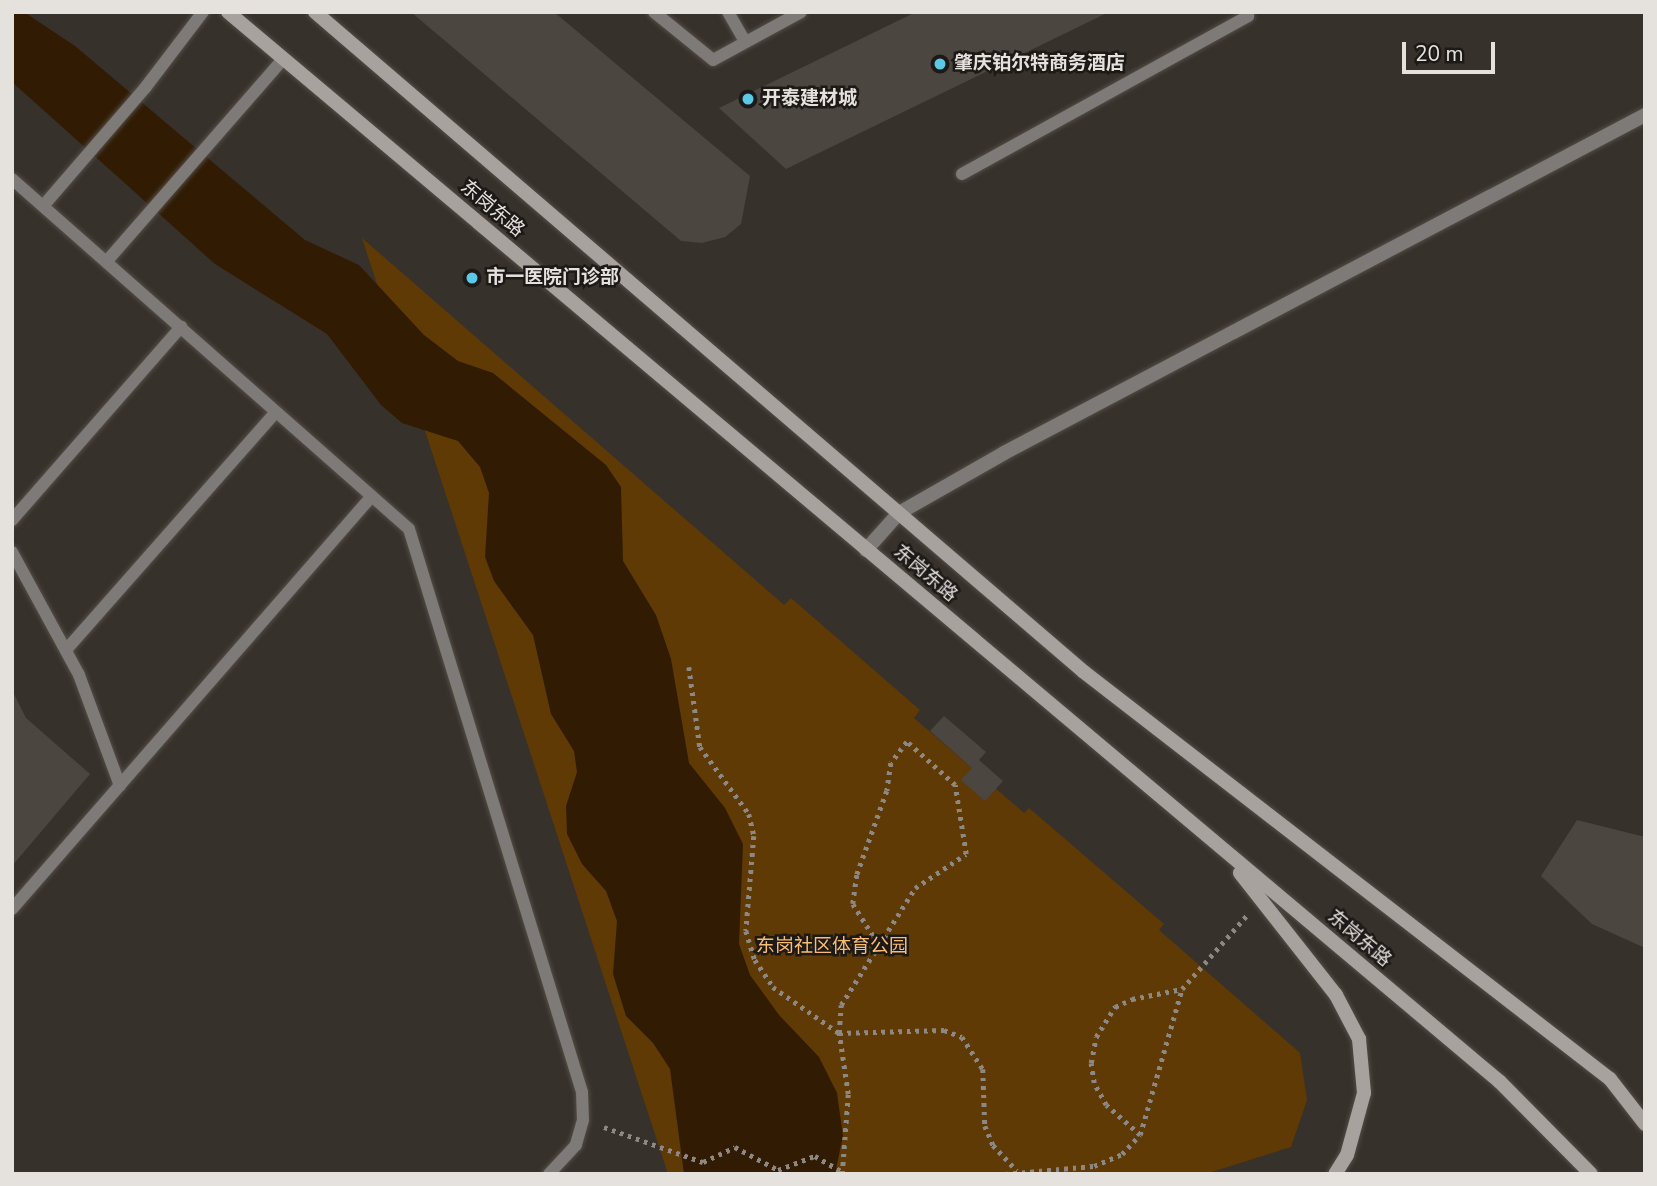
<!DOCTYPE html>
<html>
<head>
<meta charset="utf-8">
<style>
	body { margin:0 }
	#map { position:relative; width:1657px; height:1186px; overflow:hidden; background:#37312b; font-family:"Nunito Sans","Noto Sans SC",sans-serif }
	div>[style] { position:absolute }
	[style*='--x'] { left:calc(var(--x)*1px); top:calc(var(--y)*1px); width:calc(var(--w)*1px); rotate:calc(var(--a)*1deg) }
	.green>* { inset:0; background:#5f3a04 }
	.water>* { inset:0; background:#311c03 }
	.building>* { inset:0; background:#4c4640 }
	.path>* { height:4.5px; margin-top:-2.25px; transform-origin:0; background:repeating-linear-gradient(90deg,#8d8883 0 3.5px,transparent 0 8.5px) }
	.roads { filter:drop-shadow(0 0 2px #534d47) drop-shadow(0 0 2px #534d47) }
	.service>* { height:12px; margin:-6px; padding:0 6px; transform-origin:6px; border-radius:6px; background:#7d7a77 }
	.minor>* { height:14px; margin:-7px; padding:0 7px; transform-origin:7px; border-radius:7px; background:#7d7a77 }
	.secondary>* { height:14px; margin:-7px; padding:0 7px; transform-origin:7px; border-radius:7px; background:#a7a29d }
	.dots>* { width:19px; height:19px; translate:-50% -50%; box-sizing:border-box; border:4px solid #1c1917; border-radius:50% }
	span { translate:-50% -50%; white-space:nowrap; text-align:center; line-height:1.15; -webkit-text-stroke:5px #1c1917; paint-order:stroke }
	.poi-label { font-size:19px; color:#e5e1dd; font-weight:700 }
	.left { translate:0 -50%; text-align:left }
	.street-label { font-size:19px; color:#e5e1dd }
	.park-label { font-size:19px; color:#f9bc74 }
	.frame { position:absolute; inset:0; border:14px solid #e5e1dd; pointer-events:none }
	.scale { position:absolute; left:1402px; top:42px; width:93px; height:32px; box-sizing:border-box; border:4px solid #e5e1dd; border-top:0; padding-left:9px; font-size:21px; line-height:24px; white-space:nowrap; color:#e5e1dd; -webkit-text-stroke:5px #1c1917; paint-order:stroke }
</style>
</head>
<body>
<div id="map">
	<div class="green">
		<div style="clip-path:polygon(362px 238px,784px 605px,791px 598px,920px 710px,914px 718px,1024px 813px,1029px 808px,1164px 924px,1159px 930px,1300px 1053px,1307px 1100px,1291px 1147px,1205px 1174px,668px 1174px)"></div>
	</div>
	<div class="water">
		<div style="clip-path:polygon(12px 12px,24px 12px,75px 46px,305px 240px,359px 265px,424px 335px,458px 361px,493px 373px,606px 465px,621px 487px,623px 561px,656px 615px,671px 659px,689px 763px,725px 808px,743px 844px,739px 944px,750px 975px,779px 1015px,819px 1057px,837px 1093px,843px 1136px,835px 1174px,684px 1174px,670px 1069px,653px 1043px,626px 1016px,613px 974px,617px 921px,606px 891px,582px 864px,567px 834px,566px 806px,577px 772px,574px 751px,551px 714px,533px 635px,494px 581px,485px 557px,489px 493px,480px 467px,458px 441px,402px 423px,381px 405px,327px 334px,215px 264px,12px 82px)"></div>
	</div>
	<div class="building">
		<div style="clip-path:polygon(411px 12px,554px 12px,750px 176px,741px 224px,725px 237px,702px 243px,681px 241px)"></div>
		<div style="clip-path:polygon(916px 12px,1109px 12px,786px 169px,719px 108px)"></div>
		<div style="clip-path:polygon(12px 690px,26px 718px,90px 774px,12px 866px)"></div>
		<div style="clip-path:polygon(944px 716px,986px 752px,979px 760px,1003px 781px,985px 801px,961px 780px,972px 768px,930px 731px)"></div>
		<div style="clip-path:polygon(1577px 820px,1645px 837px,1645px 948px,1592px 924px,1541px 876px)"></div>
	</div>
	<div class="path">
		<div style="--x:689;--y:667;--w:81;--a:82.2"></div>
		<div style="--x:700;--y:747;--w:83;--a:53.8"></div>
		<div style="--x:749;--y:814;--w:23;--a:77"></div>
		<div style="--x:754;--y:836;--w:95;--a:94.8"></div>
		<div style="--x:746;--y:931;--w:30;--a:73"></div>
		<div style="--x:755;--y:960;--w:32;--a:56"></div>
		<div style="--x:773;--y:987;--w:80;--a:34.9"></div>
		<div style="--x:839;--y:1033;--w:105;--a:-1.6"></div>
		<div style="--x:944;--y:1030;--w:19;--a:21"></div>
		<div style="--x:962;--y:1037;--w:38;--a:57"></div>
		<div style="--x:983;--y:1069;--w:57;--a:88"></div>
		<div style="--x:985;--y:1126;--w:21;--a:67"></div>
		<div style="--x:993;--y:1145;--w:35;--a:47"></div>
		<div style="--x:604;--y:1127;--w:105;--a:19.5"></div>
		<div style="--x:703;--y:1162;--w:35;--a:-25"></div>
		<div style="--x:735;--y:1147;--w:49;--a:28.1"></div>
		<div style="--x:778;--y:1170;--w:40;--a:-21"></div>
		<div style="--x:815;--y:1156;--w:32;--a:30"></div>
		<div style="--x:1140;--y:1135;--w:45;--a:-138.6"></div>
		<div style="--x:1106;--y:1105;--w:25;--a:-119"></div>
		<div style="--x:1094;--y:1083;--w:20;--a:-99"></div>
		<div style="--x:1091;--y:1063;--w:26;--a:-79"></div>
		<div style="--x:1096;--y:1037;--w:36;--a:-58"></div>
		<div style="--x:1115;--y:1007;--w:19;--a:-25"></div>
		<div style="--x:1132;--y:999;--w:51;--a:-11.3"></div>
		<div style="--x:1182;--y:989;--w:98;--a:-48.7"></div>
		<div style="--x:842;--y:1174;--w:80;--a:-85.7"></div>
		<div style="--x:848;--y:1094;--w:62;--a:-98.4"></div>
		<div style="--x:839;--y:1033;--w:28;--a:-86"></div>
		<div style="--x:841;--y:1005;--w:71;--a:-57.7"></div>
		<div style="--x:879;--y:945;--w:67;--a:-57.7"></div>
		<div style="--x:915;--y:888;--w:61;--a:-33.7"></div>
		<div style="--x:966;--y:854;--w:70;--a:-99.1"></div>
		<div style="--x:955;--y:785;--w:64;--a:-138.1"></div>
		<div style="--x:907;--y:742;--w:26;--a:127"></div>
		<div style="--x:891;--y:763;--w:28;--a:98"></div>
		<div style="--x:887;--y:791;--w:89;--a:109.7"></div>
		<div style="--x:857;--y:875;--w:29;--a:98"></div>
		<div style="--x:853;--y:904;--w:49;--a:57.6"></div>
		<div style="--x:1005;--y:1174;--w:89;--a:-5.1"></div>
		<div style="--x:1094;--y:1166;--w:30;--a:-23"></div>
		<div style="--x:1122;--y:1154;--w:26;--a:-47"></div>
		<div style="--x:1140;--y:1135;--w:152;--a:-74"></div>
	</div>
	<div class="roads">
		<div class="service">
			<div style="--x:654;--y:12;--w:76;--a:39.1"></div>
			<div style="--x:713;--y:60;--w:100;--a:-28.6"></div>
			<div style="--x:728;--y:12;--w:34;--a:60"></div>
			<div style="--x:962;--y:174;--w:327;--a:-28.9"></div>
			<div style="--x:1248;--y:16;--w:4;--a:-104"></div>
			<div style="--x:12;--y:179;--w:529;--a:41.4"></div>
			<div style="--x:409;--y:529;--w:589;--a:72.92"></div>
			<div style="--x:582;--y:1092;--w:28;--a:88"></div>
			<div style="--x:583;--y:1120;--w:26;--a:106"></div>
			<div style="--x:576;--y:1145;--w:40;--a:133"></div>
			<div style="--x:44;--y:205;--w:155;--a:-49.2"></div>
			<div style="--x:145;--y:88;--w:96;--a:-52.7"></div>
			<div style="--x:107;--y:261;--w:268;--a:-48.9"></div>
			<div style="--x:12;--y:520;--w:257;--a:-48.8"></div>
			<div style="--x:12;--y:552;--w:140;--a:61.4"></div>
			<div style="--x:79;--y:675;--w:118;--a:69.7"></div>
			<div style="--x:66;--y:650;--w:317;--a:-48.6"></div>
			<div style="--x:12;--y:909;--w:546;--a:-48.93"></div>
		</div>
		<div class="minor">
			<div style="--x:866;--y:550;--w:50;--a:-48.3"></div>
			<div style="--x:899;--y:513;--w:121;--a:-29.7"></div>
			<div style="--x:1004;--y:453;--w:725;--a:-27.8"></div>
		</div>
		<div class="secondary">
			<div style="--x:228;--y:12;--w:1662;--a:40.07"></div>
			<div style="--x:1500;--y:1082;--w:129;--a:45.3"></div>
			<div style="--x:315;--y:12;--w:1013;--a:40.64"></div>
			<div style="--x:1084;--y:672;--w:665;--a:37.73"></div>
			<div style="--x:1610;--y:1079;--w:57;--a:52.1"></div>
			<div style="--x:1240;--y:873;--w:155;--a:51.8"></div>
			<div style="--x:1336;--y:995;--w:50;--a:62.4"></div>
			<div style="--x:1359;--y:1039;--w:54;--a:84.7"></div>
			<div style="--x:1364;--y:1093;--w:64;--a:105.3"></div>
			<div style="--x:1347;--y:1155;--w:22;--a:122"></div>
		</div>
	</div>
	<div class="dots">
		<div style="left:940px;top:64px;background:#5bc8e6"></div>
		<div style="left:748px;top:99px;background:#5bc8e6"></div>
		<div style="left:472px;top:278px;background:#5bc8e6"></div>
	</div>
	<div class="poi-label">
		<span class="left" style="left:954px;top:64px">肇庆铂尔特商务酒店</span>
		<span class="left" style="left:762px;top:99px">开泰建材城</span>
		<span class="left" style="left:486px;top:278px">市一医院门诊部</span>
	</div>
	<div class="street-label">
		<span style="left:492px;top:209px;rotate:40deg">东岗东路</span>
		<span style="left:925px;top:574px;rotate:40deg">东岗东路</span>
		<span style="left:1359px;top:939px;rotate:40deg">东岗东路</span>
	</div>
	<div class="park-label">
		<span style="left:832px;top:947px">东岗社区体育公园</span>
	</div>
	<div class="frame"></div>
	<div class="scale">20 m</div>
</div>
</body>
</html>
